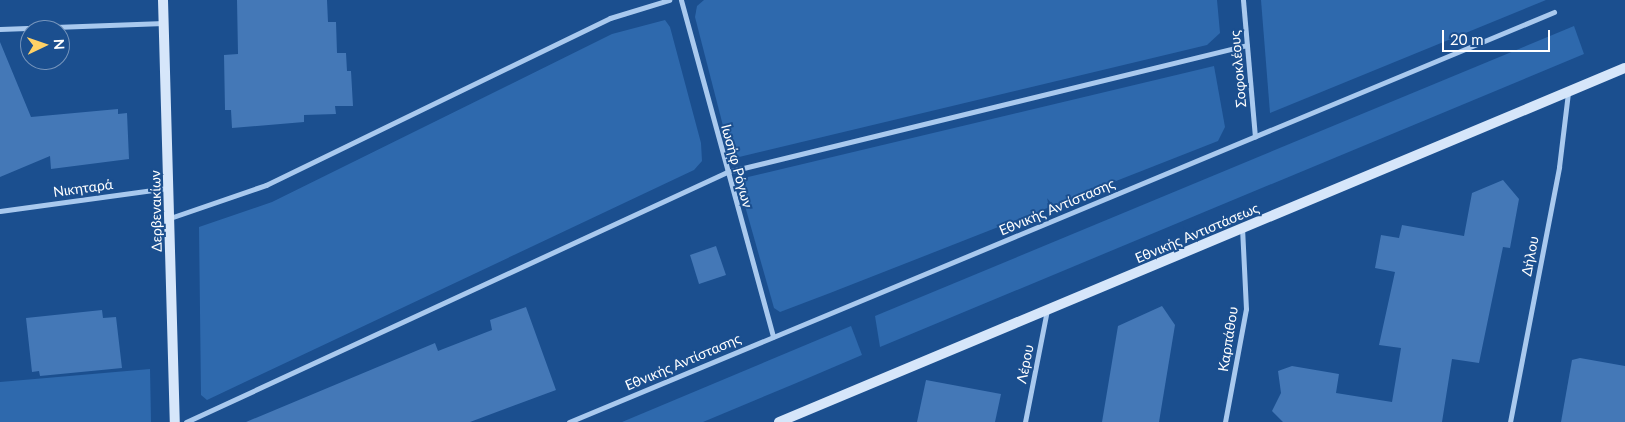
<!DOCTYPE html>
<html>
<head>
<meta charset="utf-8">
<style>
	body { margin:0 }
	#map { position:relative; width:1625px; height:422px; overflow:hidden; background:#1b4f8f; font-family:Lato,sans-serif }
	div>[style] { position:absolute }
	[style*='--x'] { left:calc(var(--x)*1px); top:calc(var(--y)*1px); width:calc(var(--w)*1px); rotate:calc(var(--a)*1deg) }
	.green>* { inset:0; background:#2e69ad }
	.building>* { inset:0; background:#4478b7 }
	.street>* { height:5px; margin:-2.5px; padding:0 2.5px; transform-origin:2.5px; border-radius:2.5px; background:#a9c9ee }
	.secondary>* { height:10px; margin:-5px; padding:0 5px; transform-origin:5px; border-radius:5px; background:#d6e6fa }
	span { translate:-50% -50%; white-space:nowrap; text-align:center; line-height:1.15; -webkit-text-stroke:4px #1b4f8f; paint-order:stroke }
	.street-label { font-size:14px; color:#fff }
	.north { position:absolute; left:20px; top:20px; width:50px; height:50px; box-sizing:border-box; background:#1b4f8f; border:1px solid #7695bc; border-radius:50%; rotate:87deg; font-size:14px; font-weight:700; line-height:20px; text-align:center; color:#fff }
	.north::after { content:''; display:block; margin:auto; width:18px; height:22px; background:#ffd166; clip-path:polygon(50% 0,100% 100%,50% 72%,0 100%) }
	.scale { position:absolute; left:1442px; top:30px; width:108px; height:22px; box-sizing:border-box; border:2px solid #fff; border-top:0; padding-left:6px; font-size:15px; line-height:18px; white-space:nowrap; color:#fff; -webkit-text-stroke:4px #1b4f8f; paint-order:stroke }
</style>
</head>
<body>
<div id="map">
	<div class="green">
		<div style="clip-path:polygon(704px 0,1217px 0,1220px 33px,1207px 45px,735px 158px,730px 153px,695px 17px,697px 6px)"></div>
		<div style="clip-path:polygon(1261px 0,1546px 0,1270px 113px)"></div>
		<div style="clip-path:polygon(665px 20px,670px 27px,701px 143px,702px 161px,694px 170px,207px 400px,201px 395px,199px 227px,272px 202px,612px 34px)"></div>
		<div style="clip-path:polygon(1574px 26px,1584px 54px,880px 347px,875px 316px)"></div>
		<div style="clip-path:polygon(1214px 66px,1225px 127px,1218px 141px,830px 293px,780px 312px,774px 308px,741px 192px,741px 182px,748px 177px)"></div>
		<div style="clip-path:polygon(851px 326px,862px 355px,794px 384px,703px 422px,622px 422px)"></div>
		<div style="clip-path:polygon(150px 369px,151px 422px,0 422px,0 382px)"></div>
	</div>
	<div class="building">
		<div style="clip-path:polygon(237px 0,327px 0,328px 22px,336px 22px,337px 53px,346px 53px,347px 71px,351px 71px,353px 106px,335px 106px,336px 114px,304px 115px,304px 122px,232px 128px,231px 110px,225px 110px,224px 55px,238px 54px)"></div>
		<div style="clip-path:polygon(0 42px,31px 117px,118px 109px,118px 114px,127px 113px,129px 159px,51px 169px,50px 156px,0 177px)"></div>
		<div style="clip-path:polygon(1503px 180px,1519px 199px,1510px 248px,1503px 247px,1479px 363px,1452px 359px,1442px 422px,1283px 422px,1272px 411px,1281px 393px,1278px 371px,1292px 366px,1339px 374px,1336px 393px,1392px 402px,1401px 348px,1379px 345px,1395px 272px,1375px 268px,1381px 235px,1399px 238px,1402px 225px,1464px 236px,1472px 193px)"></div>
		<div style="clip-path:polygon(716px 246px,726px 275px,699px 284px,690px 255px)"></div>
		<div style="clip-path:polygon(1162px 306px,1175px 325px,1159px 422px,1102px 422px,1118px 326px)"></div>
		<div style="clip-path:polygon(526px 307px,556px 390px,470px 422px,246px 422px,435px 343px,438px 351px,492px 330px,490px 320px)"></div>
		<div style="clip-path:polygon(102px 310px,103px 318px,116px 317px,122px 368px,40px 376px,39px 371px,32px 372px,26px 318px)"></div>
		<div style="clip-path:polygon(1580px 358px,1625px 366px,1625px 422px,1561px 422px,1572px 360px)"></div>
		<div style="clip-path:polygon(926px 380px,1001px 394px,995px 422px,917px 422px)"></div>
	</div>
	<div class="street">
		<div style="--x:681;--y:0;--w:349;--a:74.7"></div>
		<div style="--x:1243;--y:0;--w:137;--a:85"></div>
		<div style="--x:0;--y:29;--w:164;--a:-2.1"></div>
		<div style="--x:0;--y:211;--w:171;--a:-7.8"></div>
		<div style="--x:170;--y:218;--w:102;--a:-19"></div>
		<div style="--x:266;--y:185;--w:382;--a:-25.9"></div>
		<div style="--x:610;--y:18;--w:62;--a:-17"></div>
		<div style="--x:186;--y:422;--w:596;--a:-24.8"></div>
		<div style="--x:727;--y:172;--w:535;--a:-13.72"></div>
		<div style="--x:569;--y:422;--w:1067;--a:-22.6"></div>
		<div style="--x:1025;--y:422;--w:114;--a:-78.9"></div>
		<div style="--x:1225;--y:422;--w:115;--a:-79.5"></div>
		<div style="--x:1246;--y:309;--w:81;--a:-92.8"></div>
		<div style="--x:1510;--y:422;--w:260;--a:-79.1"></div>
		<div style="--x:1559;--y:167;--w:75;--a:-83.1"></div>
	</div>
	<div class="secondary">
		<div style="--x:163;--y:0;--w:422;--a:88.4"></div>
		<div style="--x:779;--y:422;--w:917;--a:-22.71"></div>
	</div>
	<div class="street-label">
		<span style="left:1238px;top:69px;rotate:-95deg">Σοφοκλέους</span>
		<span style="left:737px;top:166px;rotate:75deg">Ιωσήφ Ρόγων</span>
		<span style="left:83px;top:188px;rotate:-8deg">Νικηταρά</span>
		<span style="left:1057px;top:207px;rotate:-23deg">Εθνικής Αντίστασης</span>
		<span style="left:156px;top:211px;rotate:-91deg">Δερβενακίων</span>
		<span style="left:1197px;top:233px;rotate:-23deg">Εθνικής Αντιστάσεως</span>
		<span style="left:1530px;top:256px;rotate:-79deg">Δήλου</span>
		<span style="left:1228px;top:339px;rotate:-81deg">Καρπάθου</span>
		<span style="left:683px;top:362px;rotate:-23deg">Εθνικής Αντίστασης</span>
		<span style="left:1025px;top:364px;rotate:-79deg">Λέρου</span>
	</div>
	<div class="north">N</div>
	<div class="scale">20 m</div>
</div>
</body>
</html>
